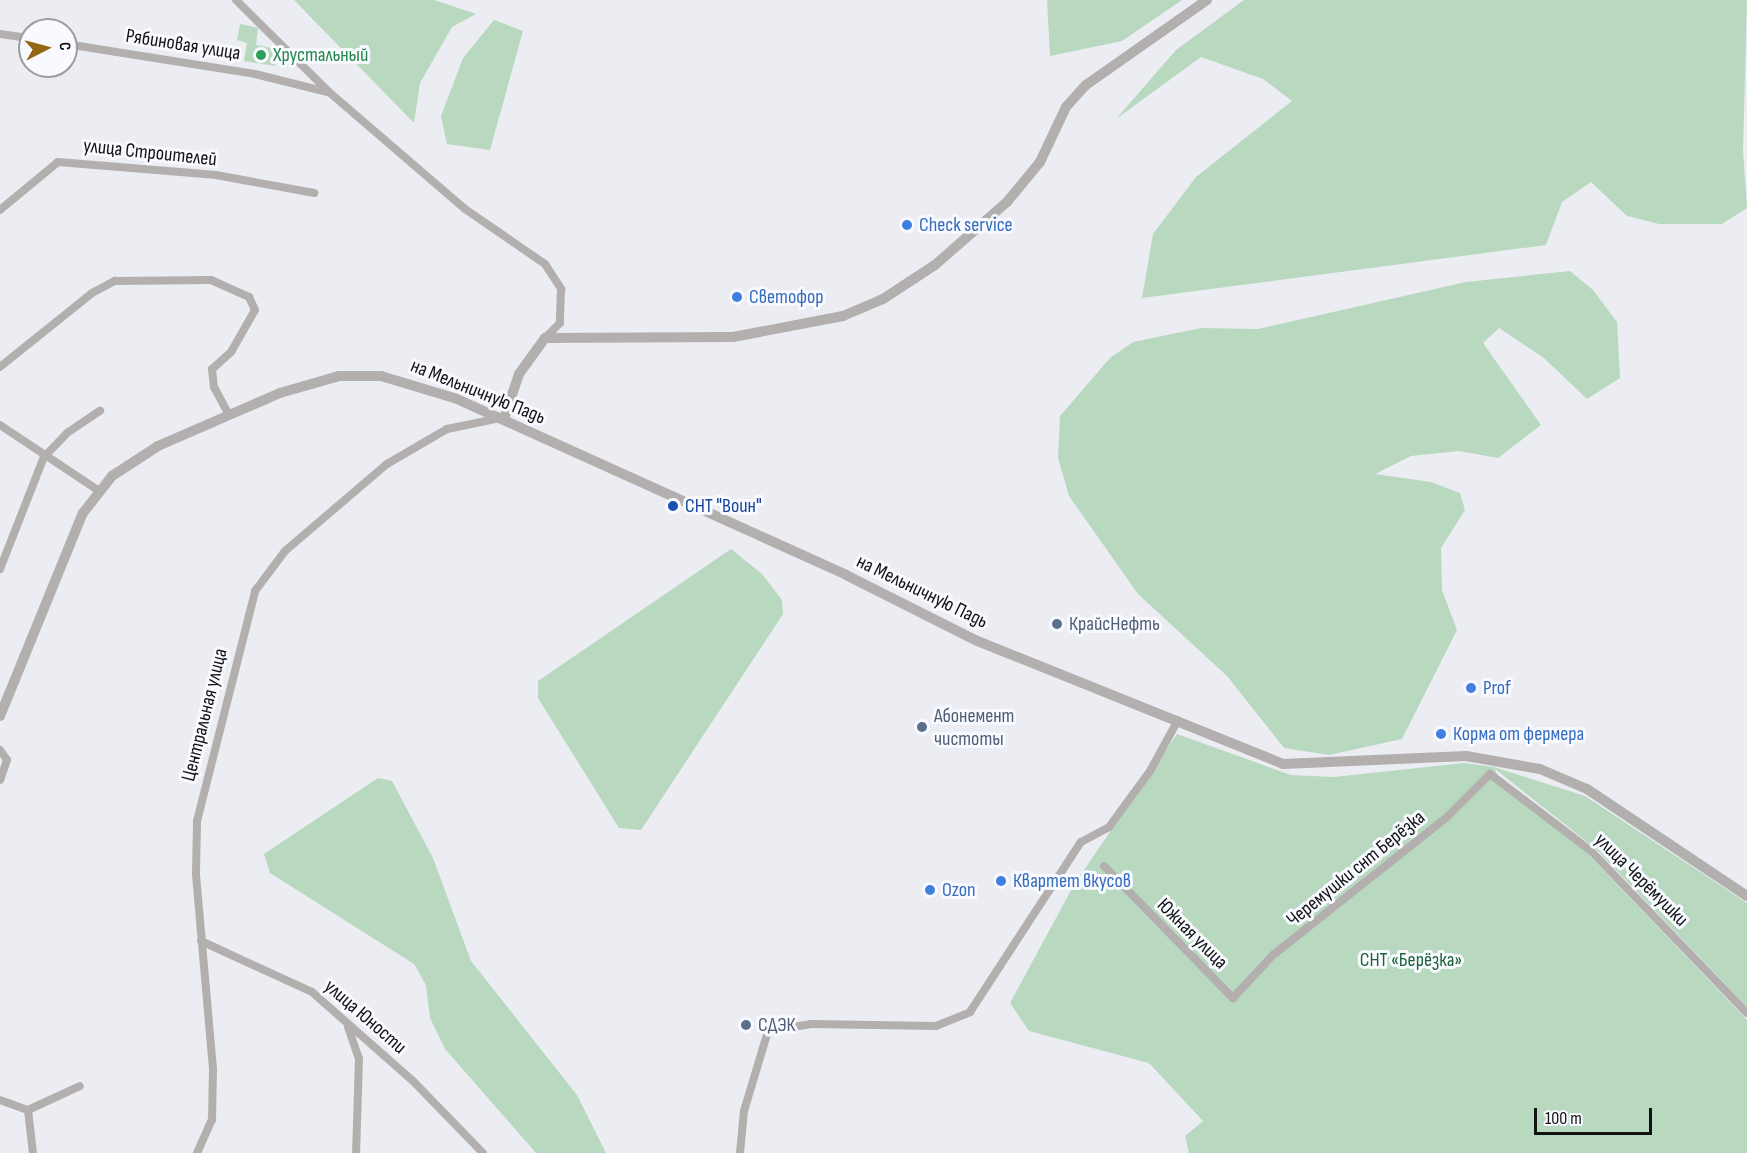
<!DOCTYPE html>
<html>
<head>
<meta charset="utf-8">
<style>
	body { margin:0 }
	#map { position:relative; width:1747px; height:1153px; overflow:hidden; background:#ebedf3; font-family:"Sofia Sans Condensed",sans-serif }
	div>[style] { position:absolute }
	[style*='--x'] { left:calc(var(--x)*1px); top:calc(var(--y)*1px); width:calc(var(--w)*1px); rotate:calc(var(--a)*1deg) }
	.green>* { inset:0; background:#b8d8c0 }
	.minor>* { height:8px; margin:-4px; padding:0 4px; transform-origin:4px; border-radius:4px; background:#b2afae }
	.tertiary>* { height:10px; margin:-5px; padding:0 5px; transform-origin:5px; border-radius:5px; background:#b2afae }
	.dots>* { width:16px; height:16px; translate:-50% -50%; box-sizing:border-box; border:3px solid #f8faff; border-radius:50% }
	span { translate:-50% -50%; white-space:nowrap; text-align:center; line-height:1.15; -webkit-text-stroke:6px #f8faff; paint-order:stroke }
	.street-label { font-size:20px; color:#111214 }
	.leisure-label { font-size:20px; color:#27864d }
	.left { translate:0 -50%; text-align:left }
	.shop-label { font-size:20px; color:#366cbe }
	.transit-label { font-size:20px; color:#164399 }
	.service-label { font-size:20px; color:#4e5e75 }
	.park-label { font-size:20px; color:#1c6438 }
	.north { position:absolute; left:18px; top:18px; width:60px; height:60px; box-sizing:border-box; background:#f8faff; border:2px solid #9c9da1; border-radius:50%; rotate:84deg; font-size:16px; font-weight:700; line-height:24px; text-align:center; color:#111214 }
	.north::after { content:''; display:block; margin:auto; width:21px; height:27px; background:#956615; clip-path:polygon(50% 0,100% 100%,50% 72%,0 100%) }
	.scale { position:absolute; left:1534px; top:1108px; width:118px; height:27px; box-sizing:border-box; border:3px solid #111214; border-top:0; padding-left:8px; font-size:18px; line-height:21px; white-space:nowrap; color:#111214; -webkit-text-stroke:4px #f8faff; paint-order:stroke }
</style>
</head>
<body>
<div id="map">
	<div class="green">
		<div style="clip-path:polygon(294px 0,434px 0,476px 14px,452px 27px,420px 83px,414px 123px)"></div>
		<div style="clip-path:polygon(1047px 0,1182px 0,1122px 41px,1050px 56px)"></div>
		<div style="clip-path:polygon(1244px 0,1747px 0,1743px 151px,1747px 208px,1722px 224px,1659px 224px,1627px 216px,1591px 182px,1562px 202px,1546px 245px,1142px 298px,1153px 234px,1196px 177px,1292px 101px,1263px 79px,1201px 57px,1116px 119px,1176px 50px)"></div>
		<div style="clip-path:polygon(494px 20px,523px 31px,490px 150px,447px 144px,441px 116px,463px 58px)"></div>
		<div style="clip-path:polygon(240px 24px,258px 28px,256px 45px,277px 49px,275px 66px,244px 61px,247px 43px,237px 40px)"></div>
		<div style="clip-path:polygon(1570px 271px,1593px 290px,1617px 322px,1620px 378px,1587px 399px,1544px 358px,1499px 328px,1483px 343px,1541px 425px,1498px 458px,1459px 451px,1411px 456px,1375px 474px,1431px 482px,1460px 493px,1465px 510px,1441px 548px,1442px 590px,1457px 630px,1402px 739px,1329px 755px,1284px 748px,1227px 676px,1138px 594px,1069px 496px,1058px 458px,1060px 416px,1110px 358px,1133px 342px,1201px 328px,1258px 329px,1466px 282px)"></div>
		<div style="clip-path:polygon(731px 549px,762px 574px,782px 600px,783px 614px,641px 830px,619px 828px,538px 698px,538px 681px)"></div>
		<div style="clip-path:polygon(1177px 734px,1291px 775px,1334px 777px,1464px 763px,1494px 767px,1585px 796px,1747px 903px,1747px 1007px,1596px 849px,1495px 769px,1500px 784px,1587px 853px,1747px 1020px,1747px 1153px,1189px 1153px,1185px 1136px,1203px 1121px,1149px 1063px,1029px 1031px,1010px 1003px,1075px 883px)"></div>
		<div style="clip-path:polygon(378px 778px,392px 781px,433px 858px,471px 961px,577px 1095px,606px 1153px,536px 1153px,445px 1049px,430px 1018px,426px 985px,414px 964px,270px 873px,264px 854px)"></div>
	</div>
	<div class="minor">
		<div style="--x:236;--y:0;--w:131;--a:44.7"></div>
		<div style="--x:329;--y:92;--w:179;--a:40.7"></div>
		<div style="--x:465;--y:209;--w:97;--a:34.5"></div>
		<div style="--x:545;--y:264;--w:30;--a:57"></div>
		<div style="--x:561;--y:289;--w:34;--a:92"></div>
		<div style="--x:560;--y:323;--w:21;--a:135"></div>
		<div style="--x:0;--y:34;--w:30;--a:8"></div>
		<div style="--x:66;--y:44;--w:191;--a:9"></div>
		<div style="--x:255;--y:74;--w:75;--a:13.9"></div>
		<div style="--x:0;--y:210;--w:75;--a:-39.6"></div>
		<div style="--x:58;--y:162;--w:159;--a:4.7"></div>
		<div style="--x:216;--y:175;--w:100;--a:10.4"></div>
		<div style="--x:0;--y:367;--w:118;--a:-38.8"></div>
		<div style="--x:92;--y:293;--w:26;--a:-28"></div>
		<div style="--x:115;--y:281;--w:96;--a:-0.6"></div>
		<div style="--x:211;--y:280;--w:42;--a:24.1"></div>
		<div style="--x:249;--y:297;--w:14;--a:65"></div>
		<div style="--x:255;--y:310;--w:48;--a:119.7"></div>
		<div style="--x:231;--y:352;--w:25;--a:138"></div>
		<div style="--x:212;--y:369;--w:18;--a:84"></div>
		<div style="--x:214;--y:387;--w:30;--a:62"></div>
		<div style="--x:0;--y:425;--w:118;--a:33.6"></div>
		<div style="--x:0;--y:569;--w:120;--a:-68.6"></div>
		<div style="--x:44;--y:457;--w:33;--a:-46"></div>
		<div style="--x:67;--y:433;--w:40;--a:-34"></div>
		<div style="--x:0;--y:750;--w:12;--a:55"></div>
		<div style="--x:7;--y:760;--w:21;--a:109"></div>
		<div style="--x:1104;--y:866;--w:185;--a:45.7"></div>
		<div style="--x:1233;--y:998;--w:59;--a:-47.1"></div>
		<div style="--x:1273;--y:955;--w:222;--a:-38.4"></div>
		<div style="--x:1447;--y:817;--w:61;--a:-45"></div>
		<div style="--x:1490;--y:774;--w:127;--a:37.3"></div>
		<div style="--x:1591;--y:851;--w:225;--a:46.1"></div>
		<div style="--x:201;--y:941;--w:122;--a:24.7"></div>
		<div style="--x:312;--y:992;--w:135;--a:41.4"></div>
		<div style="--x:413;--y:1081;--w:100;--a:45.8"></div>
		<div style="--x:348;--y:1027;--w:34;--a:71"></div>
		<div style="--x:359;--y:1059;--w:94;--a:91.8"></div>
		<div style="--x:0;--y:1100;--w:30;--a:20"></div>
		<div style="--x:28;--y:1110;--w:57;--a:-24.8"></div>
		<div style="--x:28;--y:1110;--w:43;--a:83.4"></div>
		<div style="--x:197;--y:1153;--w:36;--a:-66"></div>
		<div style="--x:212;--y:1120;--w:51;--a:-88.9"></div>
		<div style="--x:213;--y:1069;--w:196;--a:-95"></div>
		<div style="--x:196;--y:874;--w:53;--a:-88.9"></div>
		<div style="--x:197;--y:821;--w:237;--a:-75.8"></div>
		<div style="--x:255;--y:591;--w:50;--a:-53.1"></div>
		<div style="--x:285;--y:551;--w:134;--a:-40.5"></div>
		<div style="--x:387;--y:464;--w:69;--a:-30.3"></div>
		<div style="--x:447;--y:429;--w:54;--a:-11.7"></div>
		<div style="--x:740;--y:1153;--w:42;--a:-84.6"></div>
		<div style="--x:744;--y:1111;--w:84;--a:-73.3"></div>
		<div style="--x:768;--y:1031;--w:44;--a:-9.2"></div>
		<div style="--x:811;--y:1024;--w:125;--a:0.9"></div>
		<div style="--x:936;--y:1026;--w:37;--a:-22"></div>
		<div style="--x:970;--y:1012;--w:203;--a:-56.9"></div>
		<div style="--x:1081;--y:842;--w:32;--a:-28"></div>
		<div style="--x:1109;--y:827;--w:69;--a:-53.8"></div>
		<div style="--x:1150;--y:771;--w:58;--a:-61.2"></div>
	</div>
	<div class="tertiary">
		<div style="--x:504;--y:419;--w:47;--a:-71.6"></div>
		<div style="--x:519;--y:374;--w:44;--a:-54.2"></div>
		<div style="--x:545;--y:338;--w:188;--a:-0.3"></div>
		<div style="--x:733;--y:337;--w:112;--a:-10.8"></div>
		<div style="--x:843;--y:316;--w:43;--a:-23"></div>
		<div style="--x:883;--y:299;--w:62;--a:-33.2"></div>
		<div style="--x:935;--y:265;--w:96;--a:-41.2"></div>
		<div style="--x:1007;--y:202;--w:52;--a:-50.5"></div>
		<div style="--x:1040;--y:162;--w:61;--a:-64.7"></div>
		<div style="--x:1066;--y:107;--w:30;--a:-48"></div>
		<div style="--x:1086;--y:85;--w:148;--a:-35.1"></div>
		<div style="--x:0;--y:716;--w:219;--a:-67.8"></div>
		<div style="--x:83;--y:513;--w:47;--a:-51.9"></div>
		<div style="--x:112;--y:476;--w:55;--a:-33.1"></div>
		<div style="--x:158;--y:446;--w:133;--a:-23.5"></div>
		<div style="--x:280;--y:393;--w:61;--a:-16.1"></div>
		<div style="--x:339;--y:376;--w:42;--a:0"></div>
		<div style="--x:381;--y:376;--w:79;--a:16.8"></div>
		<div style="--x:457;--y:399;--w:427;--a:24.3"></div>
		<div style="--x:846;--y:575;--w:144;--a:26.7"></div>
		<div style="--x:975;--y:640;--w:332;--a:21.9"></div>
		<div style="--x:1283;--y:764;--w:183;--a:-2.5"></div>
		<div style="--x:1466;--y:756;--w:75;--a:10"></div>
		<div style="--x:1540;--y:769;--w:51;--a:23.1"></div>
		<div style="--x:1587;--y:789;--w:192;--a:33.8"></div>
	</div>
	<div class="dots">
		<div style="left:261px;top:55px;background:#2e9e5b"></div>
		<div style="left:907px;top:225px;background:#3f7fe0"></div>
		<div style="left:737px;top:297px;background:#3f7fe0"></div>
		<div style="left:673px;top:506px;background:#1a4fb4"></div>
		<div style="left:1057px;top:624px;background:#5c6f8a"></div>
		<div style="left:1471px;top:688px;background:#3f7fe0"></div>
		<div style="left:922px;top:727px;background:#5c6f8a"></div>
		<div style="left:1441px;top:734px;background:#3f7fe0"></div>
		<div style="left:1001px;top:881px;background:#3f7fe0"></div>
		<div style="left:930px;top:890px;background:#3f7fe0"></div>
		<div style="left:746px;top:1025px;background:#5c6f8a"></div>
	</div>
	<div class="street-label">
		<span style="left:183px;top:45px;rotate:9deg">Рябиновая улица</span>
		<span style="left:150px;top:153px;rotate:6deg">улица Строителей</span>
		<span style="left:478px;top:392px;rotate:22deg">на Мельничную Падь</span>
		<span style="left:922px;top:592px;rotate:26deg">на Мельничную Падь</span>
		<span style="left:205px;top:715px;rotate:-76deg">Центральная улица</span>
		<span style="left:1356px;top:869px;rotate:-39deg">Черемушки снт Берёзка</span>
		<span style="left:1641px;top:880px;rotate:45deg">улица Черёмушки</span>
		<span style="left:1192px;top:934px;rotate:45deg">Южная улица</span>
		<span style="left:365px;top:1017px;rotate:41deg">улица Юности</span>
	</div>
	<div class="leisure-label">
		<span class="left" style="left:273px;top:55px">Хрустальный</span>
	</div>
	<div class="shop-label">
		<span class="left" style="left:919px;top:225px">Check service</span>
		<span class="left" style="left:749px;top:297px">Светофор</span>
		<span class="left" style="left:1483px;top:688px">Prof</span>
		<span class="left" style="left:1453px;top:734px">Корма от фермера</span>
		<span class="left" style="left:1013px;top:881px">Квартет вкусов</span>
		<span class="left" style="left:942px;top:890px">Ozon</span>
	</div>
	<div class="transit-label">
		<span class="left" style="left:685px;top:506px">СНТ "Воин"</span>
	</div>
	<div class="service-label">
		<span class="left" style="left:1069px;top:624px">КрайсНефть</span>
		<span class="left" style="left:934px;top:728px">Абонемент<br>чистоты</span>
		<span class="left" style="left:758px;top:1025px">СДЭК</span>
	</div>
	<div class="park-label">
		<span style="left:1411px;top:960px">СНТ «Берёзка»</span>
	</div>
	<div class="north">С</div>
	<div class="scale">100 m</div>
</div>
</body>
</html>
